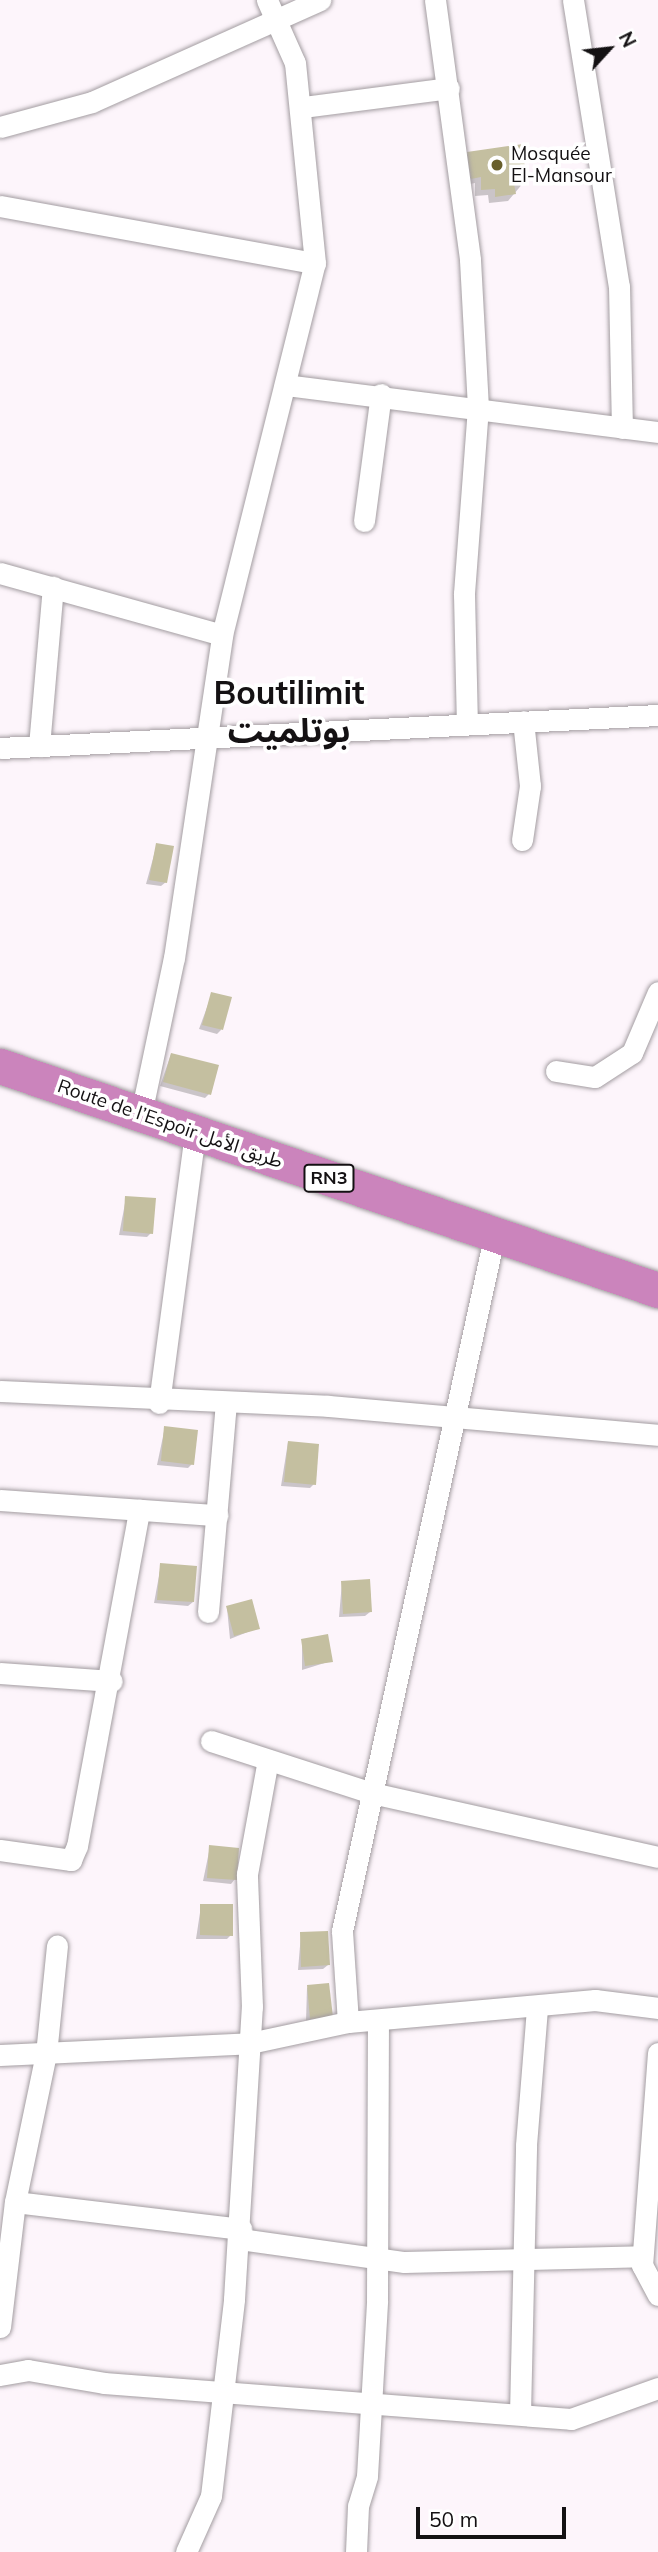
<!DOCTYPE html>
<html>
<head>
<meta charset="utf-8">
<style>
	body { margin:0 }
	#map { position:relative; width:658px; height:2552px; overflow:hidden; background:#fdf5fb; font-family:Mulish,"Noto Sans Arabic",sans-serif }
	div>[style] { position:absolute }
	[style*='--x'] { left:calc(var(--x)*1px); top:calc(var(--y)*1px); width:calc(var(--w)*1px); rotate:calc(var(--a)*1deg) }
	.shadow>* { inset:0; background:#0003 }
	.building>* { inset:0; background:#c4bfa0 }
	.roads { filter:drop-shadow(0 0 2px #a39da1) drop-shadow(0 0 2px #a39da1) }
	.minor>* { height:21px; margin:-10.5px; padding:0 10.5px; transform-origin:10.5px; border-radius:10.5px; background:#fff }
	.trunk>* { height:35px; margin:-17.5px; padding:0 17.5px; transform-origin:17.5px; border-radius:17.5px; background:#cb84bc }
	.dots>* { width:19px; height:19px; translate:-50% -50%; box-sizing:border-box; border:4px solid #fff; border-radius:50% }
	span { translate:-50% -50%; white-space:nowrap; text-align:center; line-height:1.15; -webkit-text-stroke:7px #fff; paint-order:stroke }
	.shield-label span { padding:2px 5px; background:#fff; border:2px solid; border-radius:5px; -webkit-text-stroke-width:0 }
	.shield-label { font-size:18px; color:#141113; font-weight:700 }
	.poi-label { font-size:19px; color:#141113 }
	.left { translate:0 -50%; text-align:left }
	.street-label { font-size:19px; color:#141113 }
	.town-label { font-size:33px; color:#141113; font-weight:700 }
	.north { position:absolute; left:574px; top:14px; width:70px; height:70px; -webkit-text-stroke:5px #fff; paint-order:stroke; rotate:63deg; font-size:19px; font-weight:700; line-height:28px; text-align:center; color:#141113 }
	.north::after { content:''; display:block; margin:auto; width:24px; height:32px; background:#141113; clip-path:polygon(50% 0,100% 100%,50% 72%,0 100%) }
	.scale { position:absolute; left:416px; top:2507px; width:150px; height:32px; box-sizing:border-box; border:4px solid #141113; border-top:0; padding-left:9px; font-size:21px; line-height:24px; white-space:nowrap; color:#141113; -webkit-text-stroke:5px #fff; paint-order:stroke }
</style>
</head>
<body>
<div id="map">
	<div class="shadow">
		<div style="clip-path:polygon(468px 154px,524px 182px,508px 201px,489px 203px,488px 195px,475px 196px,475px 183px,465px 185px,461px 160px)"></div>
		<div style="clip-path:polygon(157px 844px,166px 882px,161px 886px,146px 884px)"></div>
		<div style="clip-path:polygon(212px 994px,221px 1030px,217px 1034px,199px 1029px)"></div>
		<div style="clip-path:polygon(171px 1054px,209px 1094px,205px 1098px,160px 1086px)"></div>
		<div style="clip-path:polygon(126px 1198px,151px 1233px,147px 1237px,119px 1235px)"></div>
		<div style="clip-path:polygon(165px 1427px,192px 1464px,188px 1468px,157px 1465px)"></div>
		<div style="clip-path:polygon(288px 1442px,314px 1484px,310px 1488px,281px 1486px)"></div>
		<div style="clip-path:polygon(161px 1565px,193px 1602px,188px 1606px,154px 1603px)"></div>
		<div style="clip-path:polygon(342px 1582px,370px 1612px,365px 1616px,339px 1617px)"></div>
		<div style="clip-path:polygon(227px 1608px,258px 1628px,230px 1639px)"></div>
		<div style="clip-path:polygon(302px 1640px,331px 1661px,302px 1670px)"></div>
		<div style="clip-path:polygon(210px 1847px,235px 1879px,231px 1884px,203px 1881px)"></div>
		<div style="clip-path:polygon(201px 1906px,231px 1935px,227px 1939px,196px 1939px)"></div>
		<div style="clip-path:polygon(301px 1934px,328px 1965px,323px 1969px,298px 1970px)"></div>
		<div style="clip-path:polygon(307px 1987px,331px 2016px,306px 2022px)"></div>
	</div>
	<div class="building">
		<div style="clip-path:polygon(523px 144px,526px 183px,514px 184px,516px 194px,495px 197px,495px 189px,481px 190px,481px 177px,471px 179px,467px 152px)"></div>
		<div style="clip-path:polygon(156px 843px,174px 846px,167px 883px,149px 880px)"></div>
		<div style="clip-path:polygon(211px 992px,232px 997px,223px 1030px,202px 1025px)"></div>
		<div style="clip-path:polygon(171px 1053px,219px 1065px,211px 1095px,163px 1082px)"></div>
		<div style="clip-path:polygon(125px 1196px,156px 1198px,153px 1234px,123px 1231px)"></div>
		<div style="clip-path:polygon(164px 1426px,198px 1430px,194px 1465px,161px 1461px)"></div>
		<div style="clip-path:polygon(288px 1441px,319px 1444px,316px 1485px,284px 1482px)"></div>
		<div style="clip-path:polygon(160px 1563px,197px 1566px,194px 1602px,157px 1600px)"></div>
		<div style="clip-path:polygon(370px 1579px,372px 1612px,343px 1614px,341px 1581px)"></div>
		<div style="clip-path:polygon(252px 1599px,260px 1629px,234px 1636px,226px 1606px)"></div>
		<div style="clip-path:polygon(328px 1634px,333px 1662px,305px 1666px,301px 1639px)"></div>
		<div style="clip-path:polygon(209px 1845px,239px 1848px,237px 1880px,207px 1878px)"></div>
		<div style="clip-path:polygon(200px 1904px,233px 1904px,233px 1936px,200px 1935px)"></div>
		<div style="clip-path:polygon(328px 1931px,330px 1965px,301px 1967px,300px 1932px)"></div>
		<div style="clip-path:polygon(329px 1983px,333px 2017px,310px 2019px,307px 1985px)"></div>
	</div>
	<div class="roads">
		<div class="minor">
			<div style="--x:435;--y:0;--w:262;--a:82.3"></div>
			<div style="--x:470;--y:260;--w:147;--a:86.9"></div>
			<div style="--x:478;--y:407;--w:188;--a:94.3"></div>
			<div style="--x:464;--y:594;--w:130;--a:88.7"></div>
			<div style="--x:573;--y:0;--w:290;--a:80.9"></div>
			<div style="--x:619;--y:286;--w:142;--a:88.8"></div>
			<div style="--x:303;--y:107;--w:147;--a:-7.4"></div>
			<div style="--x:0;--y:127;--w:95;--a:-15.2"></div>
			<div style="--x:92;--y:102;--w:250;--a:-24.1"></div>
			<div style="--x:0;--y:206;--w:320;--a:10.3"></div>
			<div style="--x:285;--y:385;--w:376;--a:7.2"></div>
			<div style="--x:364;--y:521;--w:128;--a:-82.4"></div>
			<div style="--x:0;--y:573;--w:230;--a:15.6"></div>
			<div style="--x:39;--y:746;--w:160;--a:-85"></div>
			<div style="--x:0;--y:748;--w:659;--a:-2.87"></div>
			<div style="--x:522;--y:840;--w:55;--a:-81.6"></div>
			<div style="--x:530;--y:786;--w:65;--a:-96.1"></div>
			<div style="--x:556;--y:1071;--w:39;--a:9"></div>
			<div style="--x:595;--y:1077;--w:44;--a:-33"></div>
			<div style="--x:632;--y:1053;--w:66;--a:-66.9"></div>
			<div style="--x:141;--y:1114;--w:159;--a:-78.1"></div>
			<div style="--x:174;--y:958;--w:327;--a:-81.5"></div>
			<div style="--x:222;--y:635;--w:383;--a:-76"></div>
			<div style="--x:315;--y:263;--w:201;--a:-95.7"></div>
			<div style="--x:295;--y:63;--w:69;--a:-114"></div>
			<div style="--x:0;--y:1391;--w:328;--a:2.6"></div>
			<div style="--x:328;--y:1406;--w:331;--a:5"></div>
			<div style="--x:159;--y:1403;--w:271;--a:-82.4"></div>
			<div style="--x:0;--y:1500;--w:218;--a:4"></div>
			<div style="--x:208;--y:1612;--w:209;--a:-85.1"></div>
			<div style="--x:0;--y:1673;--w:112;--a:4.1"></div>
			<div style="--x:211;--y:1741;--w:169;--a:17.9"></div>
			<div style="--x:372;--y:1793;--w:293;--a:12.6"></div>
			<div style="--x:0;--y:1850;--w:72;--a:8"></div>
			<div style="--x:71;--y:1860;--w:15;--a:-67"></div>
			<div style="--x:77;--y:1846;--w:342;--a:-79.5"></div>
			<div style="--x:348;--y:2022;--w:91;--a:-93.8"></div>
			<div style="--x:342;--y:1931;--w:715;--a:-77.64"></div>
			<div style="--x:658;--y:2053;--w:213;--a:94.3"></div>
			<div style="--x:642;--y:2265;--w:34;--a:62"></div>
			<div style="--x:0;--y:2055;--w:250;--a:-2.7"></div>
			<div style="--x:250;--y:2043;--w:100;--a:-12.1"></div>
			<div style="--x:348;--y:2022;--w:248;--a:-5.1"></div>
			<div style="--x:595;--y:2000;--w:64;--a:7.2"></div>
			<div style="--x:15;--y:2202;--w:228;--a:6.8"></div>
			<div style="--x:240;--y:2239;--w:166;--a:8"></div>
			<div style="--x:404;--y:2262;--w:238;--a:-1.4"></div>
			<div style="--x:0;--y:2327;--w:126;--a:-83.2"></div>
			<div style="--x:15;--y:2202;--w:151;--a:-78.2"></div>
			<div style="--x:46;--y:2054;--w:109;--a:-84.2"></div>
			<div style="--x:0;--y:2375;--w:28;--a:-10"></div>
			<div style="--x:28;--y:2370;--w:77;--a:9.7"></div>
			<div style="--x:104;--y:2383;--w:468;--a:4.4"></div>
			<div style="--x:571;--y:2419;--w:92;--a:-19.6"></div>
			<div style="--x:520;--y:2414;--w:269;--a:-88.7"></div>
			<div style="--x:526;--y:2145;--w:138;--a:-85.4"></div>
			<div style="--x:186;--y:2552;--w:61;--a:-65.9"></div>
			<div style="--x:211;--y:2496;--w:198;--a:-83.3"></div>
			<div style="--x:234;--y:2299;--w:293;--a:-86.5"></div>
			<div style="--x:252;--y:2007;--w:133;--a:-92.2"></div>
			<div style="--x:247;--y:1874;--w:116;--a:-79.6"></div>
			<div style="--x:356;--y:2552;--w:46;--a:-87.5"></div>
			<div style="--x:358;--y:2506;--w:31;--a:-73"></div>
			<div style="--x:367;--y:2476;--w:176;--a:-86.7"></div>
			<div style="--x:377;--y:2300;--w:278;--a:-89.8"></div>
		</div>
		<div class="trunk">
			<div style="--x:0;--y:1066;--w:695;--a:18.8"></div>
		</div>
	</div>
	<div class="dots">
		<div style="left:497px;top:165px;background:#685f2c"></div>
	</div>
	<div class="shield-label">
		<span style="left:329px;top:1178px">RN3</span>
	</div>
	<div class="poi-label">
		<span class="left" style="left:511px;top:165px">Mosquée<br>El-Mansour</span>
	</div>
	<div class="street-label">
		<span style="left:170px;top:1124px;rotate:19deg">Route de l’Espoir طريق الأمل</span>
	</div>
	<div class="town-label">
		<span style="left:289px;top:711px">Boutilimit<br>بوتلميت</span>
	</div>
	<div class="north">N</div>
	<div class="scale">50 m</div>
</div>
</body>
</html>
